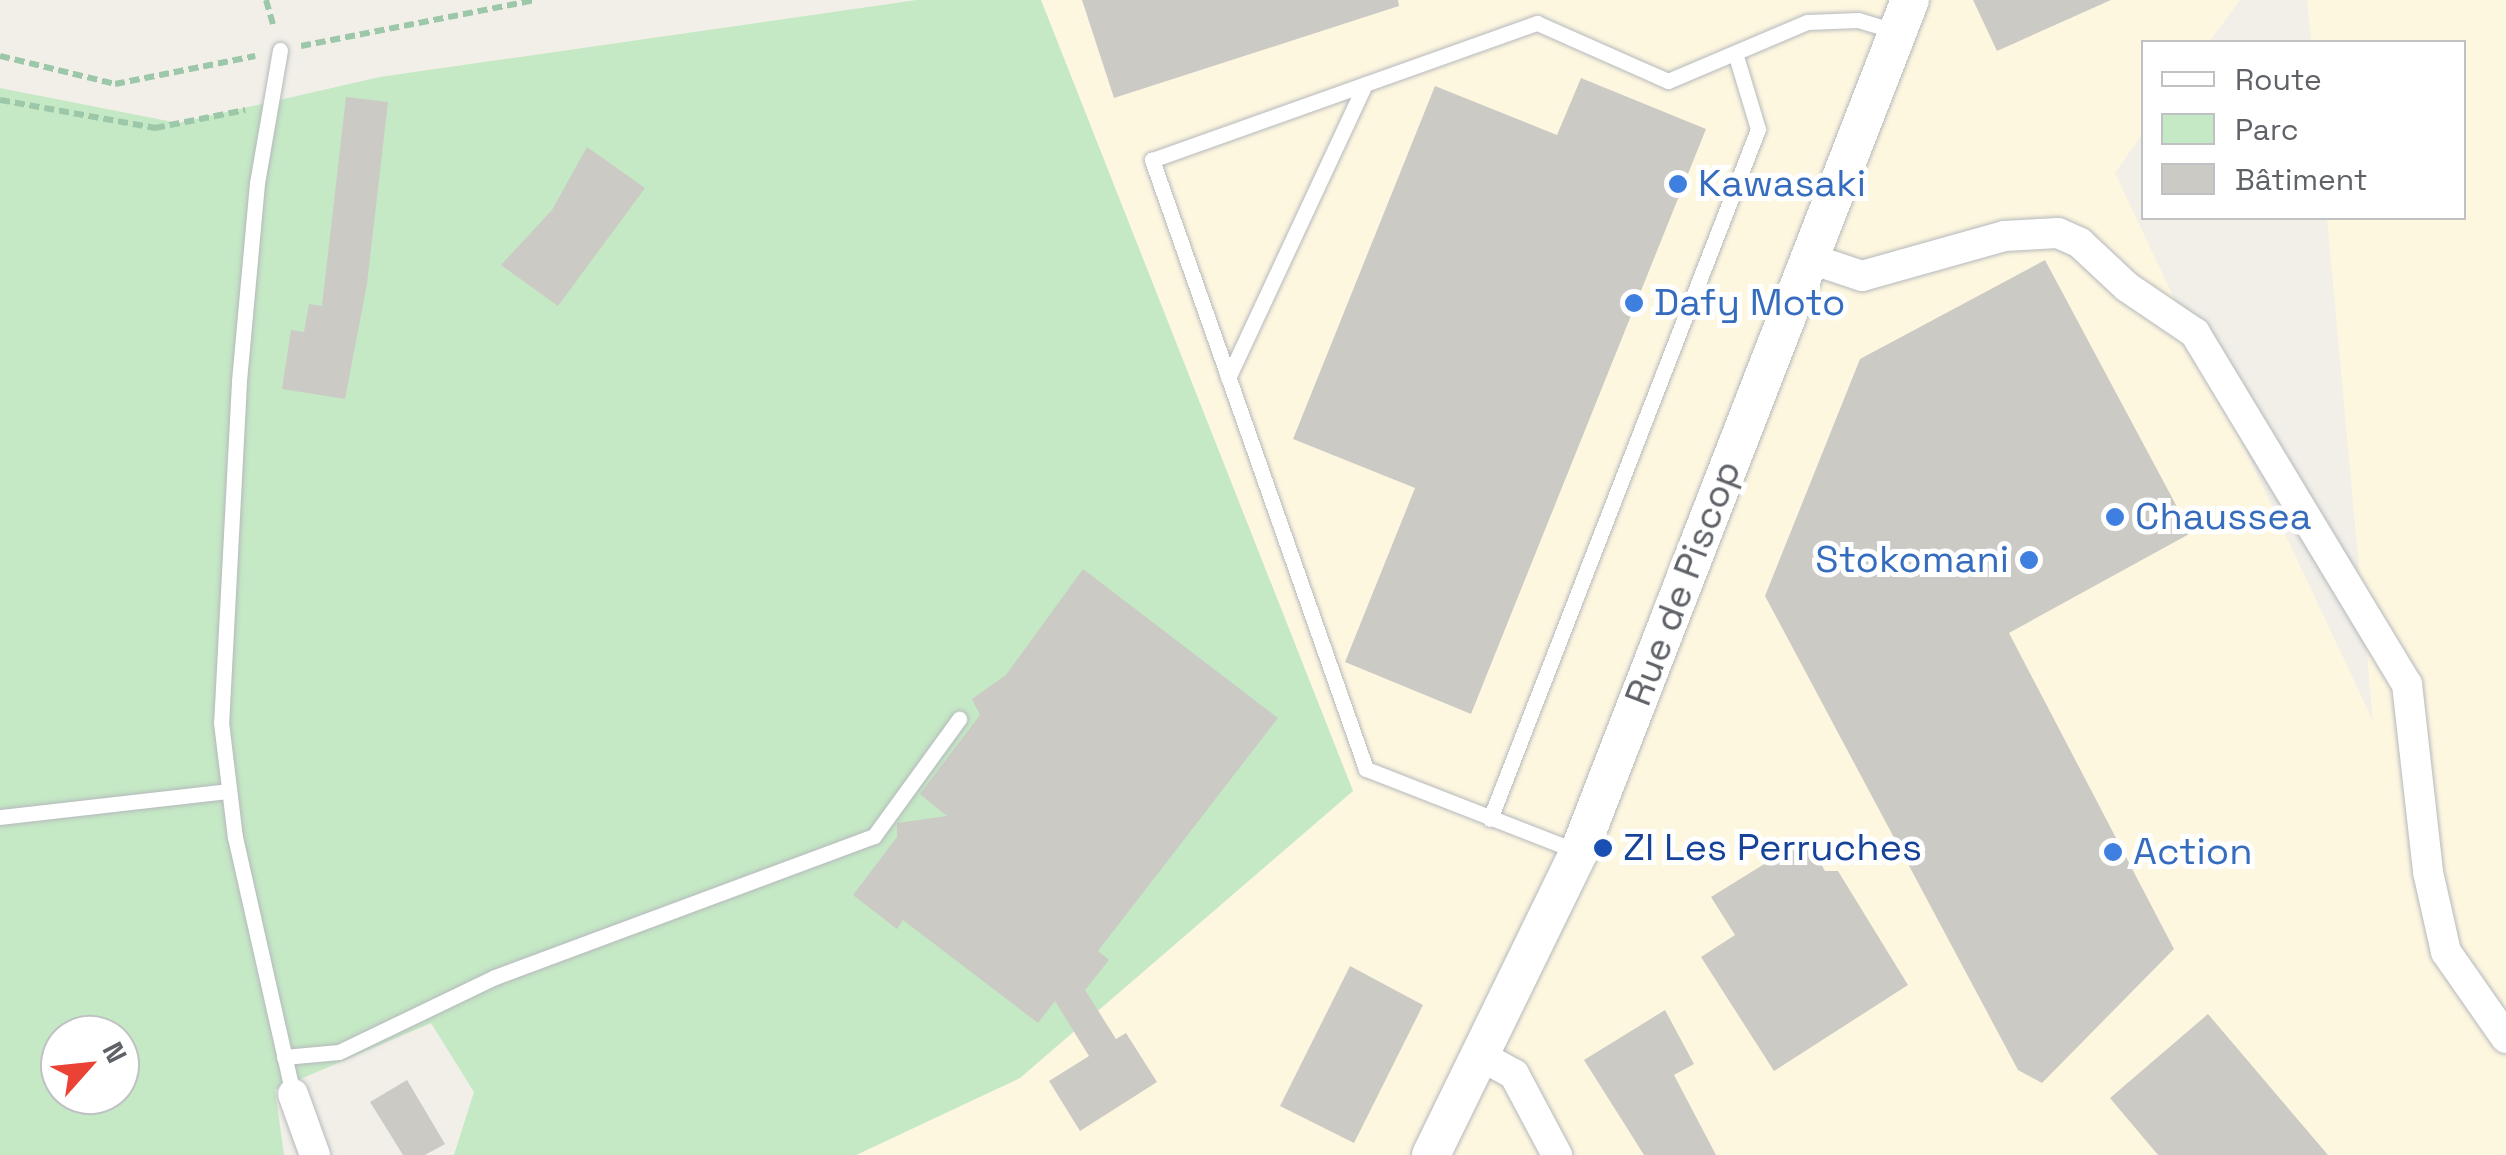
<!DOCTYPE html>
<html>
<head>
<meta charset="utf-8">
<style>
	body { margin:0 }
	#map { position:relative; width:2506px; height:1155px; overflow:hidden; background:#f1efe8; font-family:"Space Grotesk",sans-serif }
	div>[style] { position:absolute }
	[style*='--x'] { left:calc(var(--x)*1px); top:calc(var(--y)*1px); width:calc(var(--w)*1px); rotate:calc(var(--a)*1deg) }
	.commercial>* { inset:0; background:#fef7e0 }
	.green>* { inset:0; background:#c5e8c5 }
	.building>* { inset:0; background:#cccac5 }
	.path>* { height:6px; margin-top:-3px; transform-origin:0; background:repeating-linear-gradient(90deg,#9cc7a9 0 10px,transparent 0 15px) }
	.roads { filter:drop-shadow(0 0 2px #b5b8bc) drop-shadow(0 0 2px #b5b8bc) }
	.service>* { height:15px; margin:-7.5px; padding:0 7.5px; transform-origin:7.5px; border-radius:7.5px; background:#fff }
	.minor>* { height:30px; margin:-15px; padding:0 15px; transform-origin:15px; border-radius:15px; background:#fff }
	.tertiary>* { height:38px; margin:-19px; padding:0 19px; transform-origin:19px; border-radius:19px; background:#fff }
	.dots>* { width:28px; height:28px; translate:-50% -50%; box-sizing:border-box; border:5px solid #fff; border-radius:50% }
	span { translate:-50% -50%; white-space:nowrap; text-align:center; line-height:1.15; -webkit-text-stroke:10px #fff; paint-order:stroke }
	.shop-label { font-size:38px; color:#366cbe }
	.left { translate:0 -50%; text-align:left }
	.right { translate:-100% -50%; text-align:right }
	.street-label { font-size:38px; color:#5f6368 }
	.transit-label { font-size:38px; color:#164399 }
	.legend { position:absolute; left:2141px; top:40px; width:325px; height:180px; box-sizing:border-box; background:#fff; border:2px solid #bfc1c3; margin:0; padding:12px 18px; list-style:none; font-size:30px; color:#5f6368 }
	.legend li { display:flex; align-items:center; gap:20px; height:50px }
	.legend b { width:50px; border:2px solid #bfc1c3 }
	.north { position:absolute; left:40px; top:1015px; width:100px; height:100px; box-sizing:border-box; background:#fff; border:2px solid #bfc1c3; border-radius:50%; rotate:63deg; font-size:28px; font-weight:700; line-height:40px; text-align:center; color:#5f6368 }
	.north::after { content:''; display:block; margin:auto; width:35px; height:45px; background:#ea4335; clip-path:polygon(50% 0,100% 100%,50% 72%,0 100%) }
</style>
</head>
<body>
<div id="map">
	<div class="commercial">
		<div style="clip-path:polygon(1041px 0,2240px 0,2209px 42px,2144px 42px,2143px 133px,2115px 173px,2373px 721px,2327px 218px,2464px 218px,2464px 42px,2311px 42px,2307px 0,2506px 0,2506px 1155px,857px 1155px,1020px 1078px,1353px 791px)"></div>
	</div>
	<div class="green">
		<div style="clip-path:polygon(evenodd,917px 0,1041px 0,1353px 791px,1020px 1078px,856px 1155px,454px 1155px,474px 1092px,431px 1023px,275px 1090px,284px 1155px,0 1155px,0 88px,178px 123px,380px 77px,917px 0,60px 1035px,120px 1035px,120px 1095px,60px 1095px,60px 1035px)"></div>
	</div>
	<div class="building">
		<div style="clip-path:polygon(1082px 0,1398px 0,1399px 6px,1114px 98px)"></div>
		<div style="clip-path:polygon(1973px 0,2111px 0,1997px 51px)"></div>
		<div style="clip-path:polygon(1581px 78px,1706px 129px,1471px 714px,1345px 662px,1415px 488px,1293px 439px,1435px 86px,1557px 135px)"></div>
		<div style="clip-path:polygon(346px 97px,388px 102px,367px 284px,345px 399px,282px 389px,291px 330px,304px 332px,309px 304px,322px 306px)"></div>
		<div style="clip-path:polygon(587px 147px,645px 188px,558px 306px,501px 265px,552px 210px)"></div>
		<div style="clip-path:polygon(2045px 260px,2191px 533px,2009px 633px,2174px 949px,2042px 1083px,2018px 1070px,1765px 596px,1860px 359px)"></div>
		<div style="clip-path:polygon(1083px 569px,1278px 718px,1098px 951px,1109px 960px,1085px 990px,1116px 1039px,1126px 1033px,1157px 1082px,1080px 1131px,1049px 1081px,1089px 1056px,1055px 1001px,1038px 1023px,903px 920px,897px 929px,853px 895px,897px 837px,897px 823px,947px 816px,920px 794px,980px 715px,972px 699px,1006px 675px)"></div>
		<div style="clip-path:polygon(1806px 838px,1825px 871px,1838px 871px,1908px 985px,1774px 1071px,1701px 957px,1735px 935px,1711px 897px)"></div>
		<div style="clip-path:polygon(1350px 966px,1423px 1005px,1354px 1143px,1280px 1106px)"></div>
		<div style="clip-path:polygon(1665px 1010px,1694px 1064px,1674px 1075px,1716px 1155px,1644px 1155px,1584px 1060px)"></div>
		<div style="clip-path:polygon(2208px 1014px,2328px 1155px,2158px 1155px,2110px 1098px)"></div>
		<div style="clip-path:polygon(407px 1080px,445px 1144px,425px 1155px,403px 1155px,370px 1102px)"></div>
	</div>
	<div class="path">
		<div style="--x:266;--y:0;--w:29;--a:74"></div>
		<div style="--x:301;--y:46;--w:238;--a:-11.1"></div>
		<div style="--x:0;--y:56;--w:118;--a:13.7"></div>
		<div style="--x:115;--y:84;--w:143;--a:-11.3"></div>
		<div style="--x:0;--y:100;--w:158;--a:10.2"></div>
		<div style="--x:155;--y:128;--w:92;--a:-11.3"></div>
	</div>
	<div class="roads">
		<div class="service">
			<div style="--x:280;--y:50;--w:135;--a:99.8"></div>
			<div style="--x:257;--y:183;--w:200;--a:95.2"></div>
			<div style="--x:239;--y:382;--w:340;--a:93"></div>
			<div style="--x:221;--y:722;--w:116;--a:83.1"></div>
			<div style="--x:235;--y:837;--w:263;--a:77.3"></div>
			<div style="--x:1228;--y:378;--w:324;--a:-65"></div>
			<div style="--x:0;--y:817;--w:230;--a:-6.5"></div>
			<div style="--x:1490;--y:819;--w:740;--a:-68.77"></div>
			<div style="--x:1758;--y:129;--w:79;--a:-106.8"></div>
			<div style="--x:1579;--y:852;--w:229;--a:-158.7"></div>
			<div style="--x:1366;--y:769;--w:646;--a:-109.36"></div>
			<div style="--x:1152;--y:160;--w:409;--a:-19.6"></div>
			<div style="--x:1537;--y:23;--w:143;--a:23.9"></div>
			<div style="--x:1668;--y:81;--w:151;--a:-23"></div>
			<div style="--x:1807;--y:22;--w:51;--a:-2.2"></div>
			<div style="--x:1858;--y:20;--w:42;--a:16.7"></div>
			<div style="--x:284;--y:1057;--w:55;--a:-5.2"></div>
			<div style="--x:339;--y:1052;--w:173;--a:-25.7"></div>
			<div style="--x:495;--y:977;--w:404;--a:-20.4"></div>
			<div style="--x:874;--y:836;--w:145;--a:-54"></div>
		</div>
		<div class="minor">
			<div style="--x:1808;--y:258;--w:57;--a:18.4"></div>
			<div style="--x:1862;--y:276;--w:148;--a:-15.7"></div>
			<div style="--x:2004;--y:236;--w:54;--a:-3.2"></div>
			<div style="--x:2058;--y:233;--w:24;--a:24"></div>
			<div style="--x:2080;--y:243;--w:64;--a:43.1"></div>
			<div style="--x:2127;--y:287;--w:82;--a:34.1"></div>
			<div style="--x:2195;--y:333;--w:410;--a:58.9"></div>
			<div style="--x:2407;--y:684;--w:189;--a:83.6"></div>
			<div style="--x:2428;--y:872;--w:82;--a:77.3"></div>
			<div style="--x:2446;--y:952;--w:105;--a:55.1"></div>
			<div style="--x:1481;--y:1056;--w:38;--a:29"></div>
			<div style="--x:1514;--y:1074;--w:92;--a:62"></div>
			<div style="--x:293;--y:1094;--w:65;--a:70.2"></div>
		</div>
		<div class="tertiary">
			<div style="--x:1431;--y:1155;--w:337;--a:-64"></div>
			<div style="--x:1579;--y:852;--w:914;--a:-68.77"></div>
		</div>
	</div>
	<div class="dots">
		<div style="left:1678px;top:184px;background:#3f7fe0"></div>
		<div style="left:1634px;top:303px;background:#3f7fe0"></div>
		<div style="left:2115px;top:517px;background:#3f7fe0"></div>
		<div style="left:2029px;top:560px;background:#3f7fe0"></div>
		<div style="left:1603px;top:848px;background:#1a4fb4"></div>
		<div style="left:2113px;top:852px;background:#3f7fe0"></div>
	</div>
	<div class="shop-label">
		<span class="left" style="left:1698px;top:184px">Kawasaki</span>
		<span class="left" style="left:1654px;top:303px">Dafy Moto</span>
		<span class="left" style="left:2135px;top:517px">Chaussea</span>
		<span class="right" style="left:2009px;top:560px">Stokomani</span>
		<span class="left" style="left:2133px;top:852px">Action</span>
	</div>
	<div class="street-label">
		<span style="left:1683px;top:583px;rotate:-69deg">Rue de Piscop</span>
	</div>
	<div class="transit-label">
		<span class="left" style="left:1623px;top:848px">ZI Les Perruches</span>
	</div>
	<ul class="legend">
	<li><b style="height:12px;background:#fff"></b>Route</li>
	<li><b style="height:28px;background:#c5e8c5"></b>Parc</li>
	<li><b style="height:28px;background:#cccac5"></b>Bâtiment</li>
	</ul>
	<div class="north">N</div>
</div>
</body>
</html>
